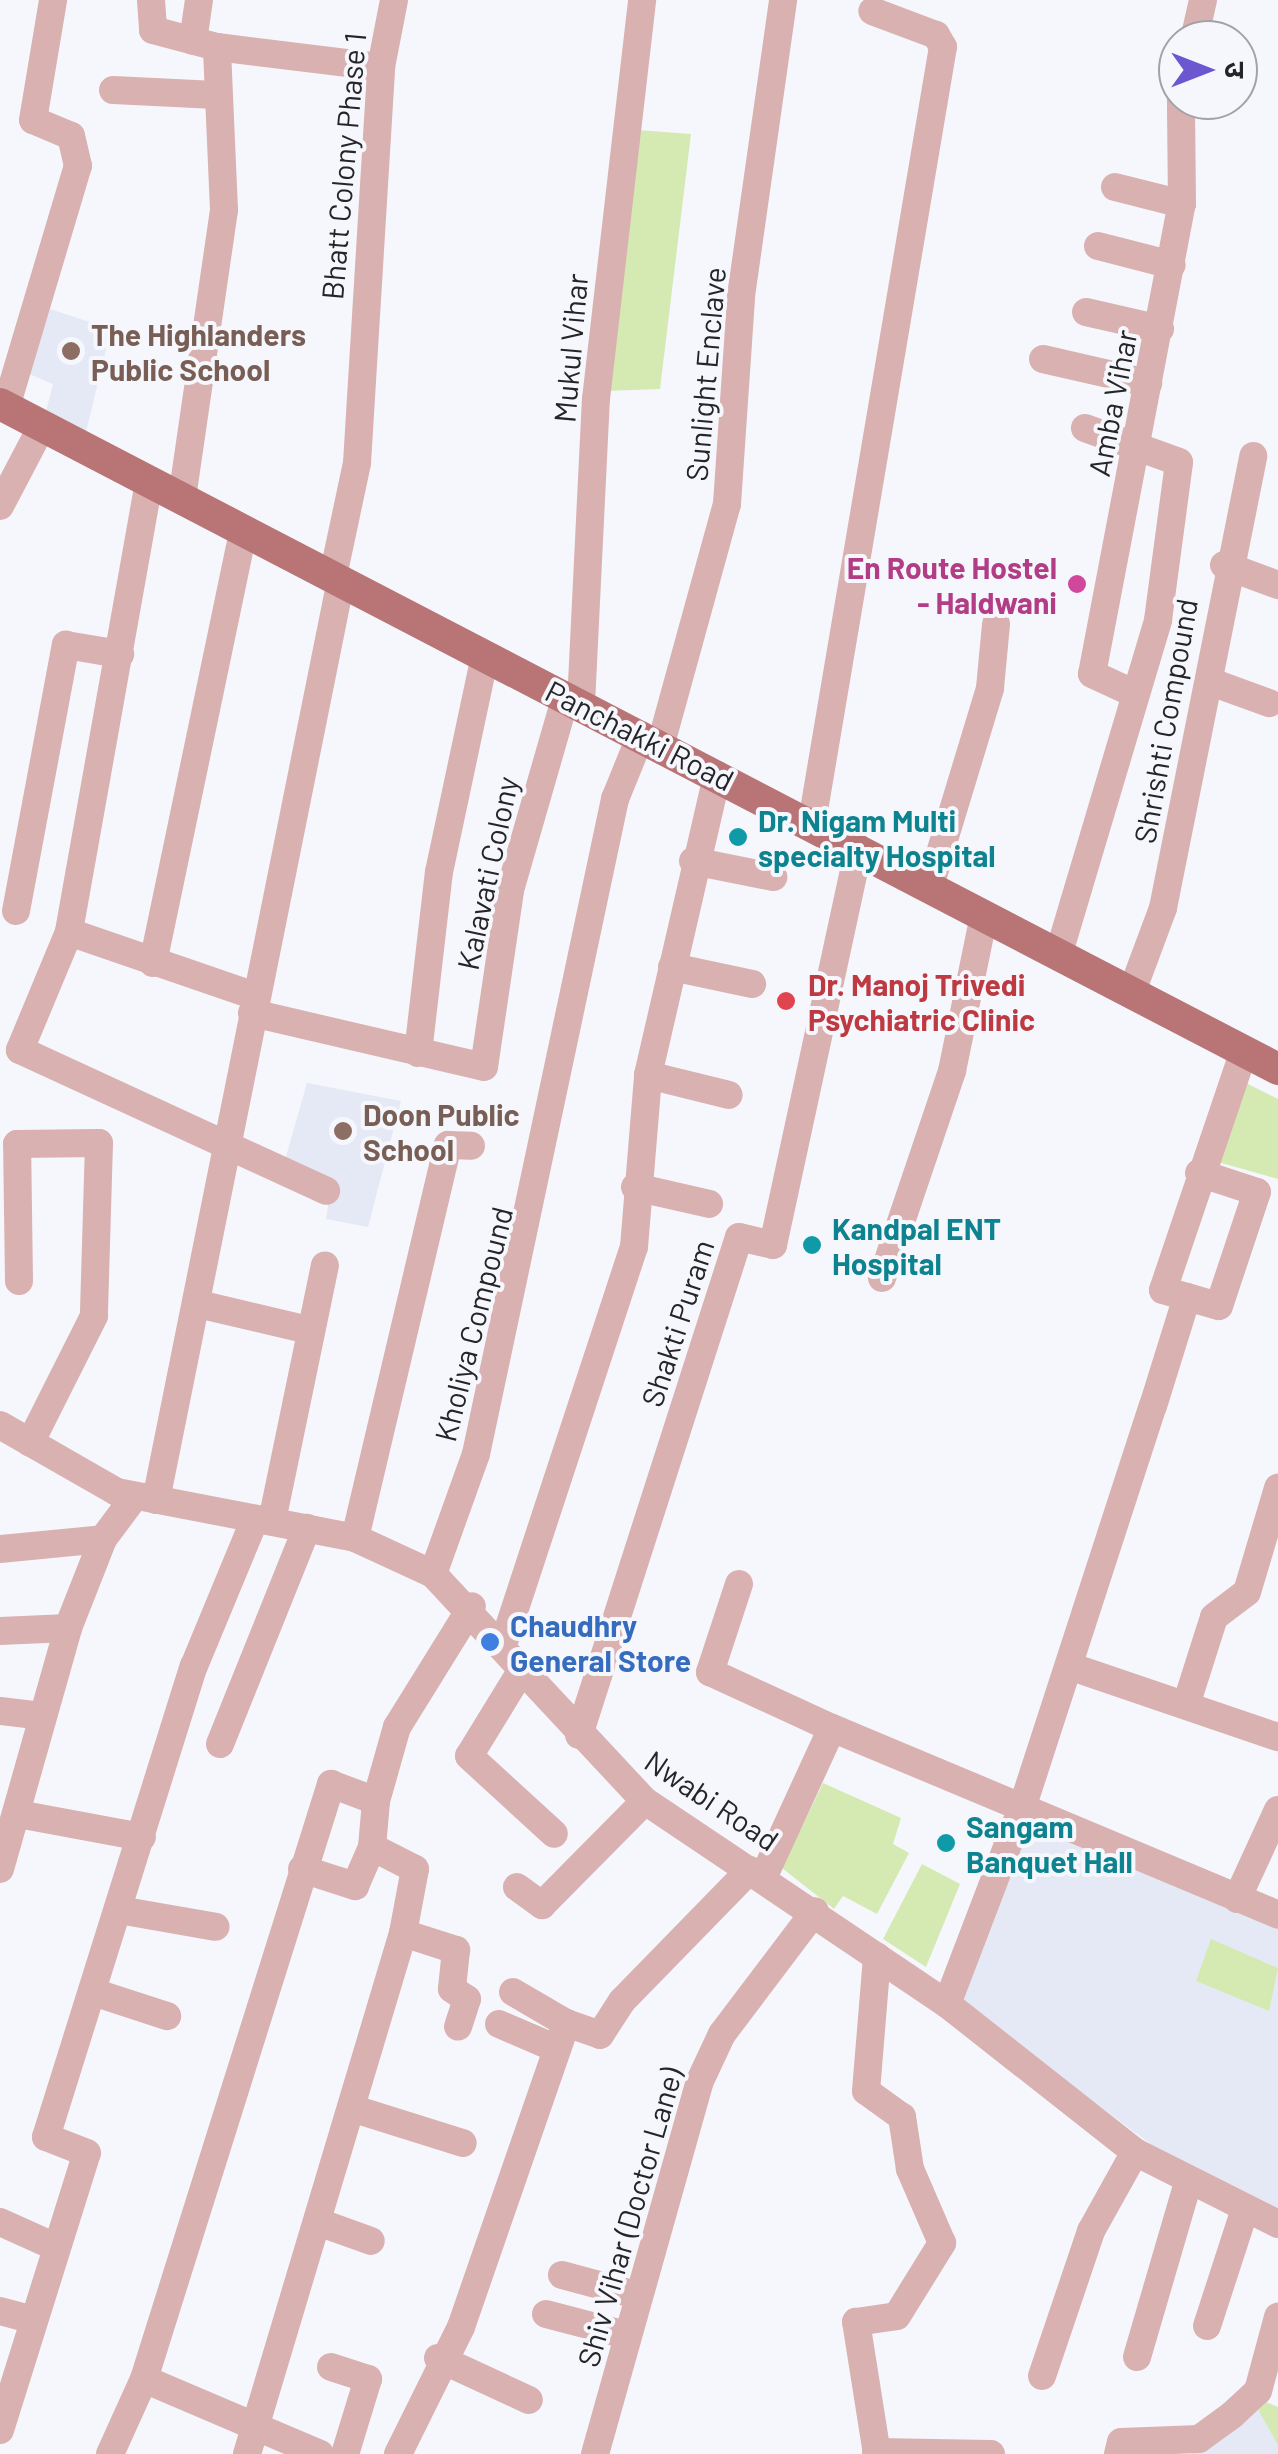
<!DOCTYPE html>
<html>
<head>
<meta charset="utf-8">
<style>
	body { margin:0 }
	#map { position:relative; width:1278px; height:2454px; overflow:hidden; background:#f5f7fd; font-family:Barlow,"Noto Sans Devanagari",sans-serif }
	div>[style] { position:absolute }
	[style*='--x'] { left:calc(var(--x)*1px); top:calc(var(--y)*1px); width:calc(var(--w)*1px); rotate:calc(var(--a)*1deg) }
	.built>* { inset:0; background:#e4e9f5 }
	.green>* { inset:0; background:#d5eab2 }
	.minor>* { height:28px; margin:-14px; padding:0 14px; transform-origin:14px; border-radius:14px; background:#d9b1b1 }
	.major>* { height:32px; margin:-16px; padding:0 16px; transform-origin:16px; border-radius:16px; background:#b97576 }
	.dots>* { width:28px; height:28px; translate:-50% -50%; box-sizing:border-box; border:5px solid #f5f7fd; border-radius:50% }
	span { translate:-50% -50%; white-space:nowrap; text-align:center; line-height:1.15; -webkit-text-stroke:8px #f5f7fd; paint-order:stroke }
	.street-label { font-size:30px; color:#252527 }
	.education-label { font-size:30px; color:#785e54; font-weight:700 }
	.left { translate:0 -50%; text-align:left }
	.hotel-label { font-size:30px; color:#b23c85; font-weight:700 }
	.right { translate:-100% -50%; text-align:right }
	.culture-label { font-size:30px; color:#0d838f; font-weight:700 }
	.health-label { font-size:30px; color:#be3a42; font-weight:700 }
	.shop-label { font-size:30px; color:#366cbe; font-weight:700 }
	.north { position:absolute; left:1158px; top:20px; width:100px; height:100px; box-sizing:border-box; background:#f5f7fd; border:2px solid #a2a3a7; border-radius:50%; rotate:90deg; font-size:28px; font-weight:700; line-height:40px; text-align:center; color:#252527 }
	.north::after { content:''; display:block; margin:auto; width:35px; height:45px; background:#6c57d1; clip-path:polygon(50% 0,100% 100%,50% 72%,0 100%) }
</style>
</head>
<body>
<div id="map">
	<div class="built">
		<div style="clip-path:polygon(50px 309px,111px 329px,86px 432px,46px 411px,53px 384px,29px 374px)"></div>
		<div style="clip-path:polygon(307px 1083px,401px 1101px,368px 1227px,326px 1219px,331px 1188px,285px 1160px)"></div>
		<div style="clip-path:polygon(1029px 1811px,1278px 1921px,1278px 2210px,1160px 2151px,956px 1999px)"></div>
		<div style="clip-path:polygon(1263px 2401px,1278px 2407px,1278px 2454px,1190px 2454px)"></div>
	</div>
	<div class="green">
		<div style="clip-path:polygon(638px 130px,691px 134px,660px 389px,605px 391px)"></div>
		<div style="clip-path:polygon(1246px 1083px,1278px 1099px,1278px 1179px,1218px 1162px)"></div>
		<div style="clip-path:polygon(823px 1783px,901px 1818px,893px 1844px,909px 1853px,877px 1914px,843px 1896px,834px 1909px,782px 1868px)"></div>
		<div style="clip-path:polygon(922px 1864px,960px 1884px,926px 1967px,883px 1939px)"></div>
		<div style="clip-path:polygon(1211px 1939px,1278px 1968px,1269px 2011px,1196px 1981px)"></div>
		<div style="clip-path:polygon(1263px 2401px,1278px 2407px,1278px 2445px,1256px 2406px)"></div>
	</div>
	<div class="minor">
		<div style="--x:151;--y:0;--w:30;--a:86"></div>
		<div style="--x:153;--y:30;--w:66;--a:14.9"></div>
		<div style="--x:217;--y:47;--w:165;--a:7"></div>
		<div style="--x:1194;--y:40;--w:41;--a:-77.3"></div>
		<div style="--x:193;--y:41;--w:41;--a:-81.7"></div>
		<div style="--x:113;--y:90;--w:103;--a:2.8"></div>
		<div style="--x:1115;--y:187;--w:69;--a:14.2"></div>
		<div style="--x:1098;--y:246;--w:76;--a:14.4"></div>
		<div style="--x:1086;--y:312;--w:76;--a:12.9"></div>
		<div style="--x:1043;--y:359;--w:108;--a:12.9"></div>
		<div style="--x:6;--y:407;--w:252;--a:-73.4"></div>
		<div style="--x:78;--y:166;--w:31;--a:-103"></div>
		<div style="--x:71;--y:136;--w:41;--a:-157.2"></div>
		<div style="--x:33;--y:120;--w:122;--a:-80.5"></div>
		<div style="--x:149;--y:482;--w:457;--a:100.1"></div>
		<div style="--x:69;--y:932;--w:128;--a:112.6"></div>
		<div style="--x:20;--y:1050;--w:337;--a:24.7"></div>
		<div style="--x:182;--y:498;--w:291;--a:-81.7"></div>
		<div style="--x:224;--y:210;--w:163;--a:-92.5"></div>
		<div style="--x:0;--y:506;--w:90;--a:-62.3"></div>
		<div style="--x:1224;--y:565;--w:58;--a:20.3"></div>
		<div style="--x:333;--y:576;--w:116;--a:-78"></div>
		<div style="--x:357;--y:463;--w:397;--a:-86.5"></div>
		<div style="--x:381;--y:67;--w:68;--a:-79"></div>
		<div style="--x:1211;--y:682;--w:62;--a:19.9"></div>
		<div style="--x:1131;--y:692;--w:43;--a:-155.2"></div>
		<div style="--x:1092;--y:674;--w:479;--a:-79.2"></div>
		<div style="--x:1182;--y:204;--w:104;--a:-90.6"></div>
		<div style="--x:581;--y:704;--w:305;--a:-87.2"></div>
		<div style="--x:596;--y:399;--w:402;--a:-83.4"></div>
		<div style="--x:660;--y:747;--w:252;--a:-74.6"></div>
		<div style="--x:727;--y:504;--w:208;--a:-86.1"></div>
		<div style="--x:741;--y:296;--w:299;--a:-81.9"></div>
		<div style="--x:812;--y:822;--w:786;--a:-80.41"></div>
		<div style="--x:943;--y:47;--w:14;--a:-120"></div>
		<div style="--x:936;--y:35;--w:68;--a:-159.4"></div>
		<div style="--x:693;--y:861;--w:82;--a:11.3"></div>
		<div style="--x:930;--y:886;--w:207;--a:-73.1"></div>
		<div style="--x:990;--y:688;--w:64;--a:-84.6"></div>
		<div style="--x:16;--y:911;--w:271;--a:-79.4"></div>
		<div style="--x:66;--y:645;--w:55;--a:9.5"></div>
		<div style="--x:69;--y:932;--w:197;--a:19"></div>
		<div style="--x:1058;--y:956;--w:351;--a:-73.4"></div>
		<div style="--x:1158;--y:620;--w:159;--a:-82.4"></div>
		<div style="--x:1179;--y:462;--w:100;--a:-160.1"></div>
		<div style="--x:153;--y:963;--w:441;--a:-78.2"></div>
		<div style="--x:672;--y:967;--w:82;--a:12"></div>
		<div style="--x:1131;--y:994;--w:92;--a:-69.6"></div>
		<div style="--x:1163;--y:908;--w:461;--a:-78.7"></div>
		<div style="--x:252;--y:1013;--w:238;--a:13.1"></div>
		<div style="--x:484;--y:1067;--w:179;--a:-81.6"></div>
		<div style="--x:510;--y:890;--w:202;--a:-73.9"></div>
		<div style="--x:418;--y:1053;--w:182;--a:-83.4"></div>
		<div style="--x:439;--y:872;--w:222;--a:-78"></div>
		<div style="--x:648;--y:1075;--w:83;--a:13.9"></div>
		<div style="--x:635;--y:1187;--w:76;--a:12.9"></div>
		<div style="--x:882;--y:1278;--w:219;--a:-71.3"></div>
		<div style="--x:952;--y:1071;--w:159;--a:-78.4"></div>
		<div style="--x:19;--y:1281;--w:137;--a:-90.8"></div>
		<div style="--x:17;--y:1144;--w:82;--a:-0.7"></div>
		<div style="--x:99;--y:1143;--w:173;--a:91.7"></div>
		<div style="--x:94;--y:1316;--w:142;--a:116.7"></div>
		<div style="--x:1187;--y:1297;--w:33;--a:16"></div>
		<div style="--x:1219;--y:1306;--w:120;--a:-71.6"></div>
		<div style="--x:1257;--y:1192;--w:61;--a:-161.9"></div>
		<div style="--x:198;--y:1304;--w:101;--a:13.2"></div>
		<div style="--x:0;--y:1425;--w:135;--a:29.8"></div>
		<div style="--x:117;--y:1492;--w:242;--a:10.9"></div>
		<div style="--x:355;--y:1538;--w:86;--a:24.8"></div>
		<div style="--x:433;--y:1574;--w:311;--a:47"></div>
		<div style="--x:645;--y:1801;--w:364;--a:33.9"></div>
		<div style="--x:947;--y:2004;--w:239;--a:38.2"></div>
		<div style="--x:1135;--y:2152;--w:160;--a:26.7"></div>
		<div style="--x:156;--y:1500;--w:938;--a:-78.63"></div>
		<div style="--x:272;--y:1521;--w:261;--a:-78.3"></div>
		<div style="--x:355;--y:1538;--w:404;--a:-76.7"></div>
		<div style="--x:448;--y:1145;--w:23;--a:2"></div>
		<div style="--x:0;--y:1549;--w:103;--a:-5.5"></div>
		<div style="--x:433;--y:1574;--w:127;--a:-70.3"></div>
		<div style="--x:476;--y:1454;--w:670;--a:-78.02"></div>
		<div style="--x:615;--y:799;--w:69;--a:-67.9"></div>
		<div style="--x:739;--y:1584;--w:93;--a:108.2"></div>
		<div style="--x:710;--y:1672;--w:134;--a:24.7"></div>
		<div style="--x:832;--y:1728;--w:163;--a:114.7"></div>
		<div style="--x:0;--y:1631;--w:68;--a:-2.5"></div>
		<div style="--x:504;--y:1642;--w:416;--a:-71.8"></div>
		<div style="--x:634;--y:1247;--w:173;--a:-85.3"></div>
		<div style="--x:648;--y:1075;--w:308;--a:-77"></div>
		<div style="--x:1069;--y:1666;--w:221;--a:18.8"></div>
		<div style="--x:523;--y:1668;--w:103;--a:121.5"></div>
		<div style="--x:469;--y:1756;--w:115;--a:42.5"></div>
		<div style="--x:1186;--y:1705;--w:92;--a:-72.3"></div>
		<div style="--x:1214;--y:1617;--w:41;--a:-37.1"></div>
		<div style="--x:1247;--y:1592;--w:109;--a:-73.4"></div>
		<div style="--x:0;--y:1711;--w:42;--a:6.8"></div>
		<div style="--x:832;--y:1728;--w:484;--a:22.7"></div>
		<div style="--x:579;--y:1735;--w:523;--a:-72.19"></div>
		<div style="--x:739;--y:1237;--w:35;--a:13"></div>
		<div style="--x:773;--y:1245;--w:406;--a:-77.8"></div>
		<div style="--x:220;--y:1744;--w:233;--a:-68.1"></div>
		<div style="--x:18;--y:1814;--w:126;--a:10.5"></div>
		<div style="--x:0;--y:1869;--w:250;--a:-74.2"></div>
		<div style="--x:68;--y:1628;--w:96;--a:-68.5"></div>
		<div style="--x:103;--y:1539;--w:54;--a:-53.3"></div>
		<div style="--x:302;--y:1869;--w:56;--a:17.8"></div>
		<div style="--x:355;--y:1886;--w:43;--a:-66.4"></div>
		<div style="--x:517;--y:1887;--w:31;--a:36"></div>
		<div style="--x:542;--y:1905;--w:146;--a:-45.3"></div>
		<div style="--x:1237;--y:1899;--w:98;--a:-65.3"></div>
		<div style="--x:119;--y:1910;--w:98;--a:9.9"></div>
		<div style="--x:403;--y:1933;--w:56;--a:17.8"></div>
		<div style="--x:456;--y:1950;--w:39;--a:96"></div>
		<div style="--x:452;--y:1989;--w:18;--a:34"></div>
		<div style="--x:467;--y:1999;--w:29;--a:108"></div>
		<div style="--x:93;--y:1992;--w:78;--a:18"></div>
		<div style="--x:513;--y:1992;--w:61;--a:30.3"></div>
		<div style="--x:947;--y:2004;--w:216;--a:-69.1"></div>
		<div style="--x:1024;--y:1802;--w:416;--a:-72"></div>
		<div style="--x:1153;--y:1406;--w:114;--a:-72.7"></div>
		<div style="--x:1187;--y:1297;--w:25;--a:-164"></div>
		<div style="--x:1163;--y:1290;--w:252;--a:-71.3"></div>
		<div style="--x:499;--y:2024;--w:61;--a:23.2"></div>
		<div style="--x:351;--y:2108;--w:117;--a:17.4"></div>
		<div style="--x:0;--y:2222;--w:61;--a:24.1"></div>
		<div style="--x:318;--y:2222;--w:56;--a:19.7"></div>
		<div style="--x:562;--y:2275;--w:77;--a:15.1"></div>
		<div style="--x:0;--y:2311;--w:34;--a:15"></div>
		<div style="--x:546;--y:2314;--w:83;--a:14.7"></div>
		<div style="--x:1207;--y:2326;--w:120;--a:-72"></div>
		<div style="--x:1137;--y:2357;--w:178;--a:-73.7"></div>
		<div style="--x:438;--y:2358;--w:100;--a:24.8"></div>
		<div style="--x:331;--y:2367;--w:39;--a:18"></div>
		<div style="--x:368;--y:2379;--w:78;--a:107"></div>
		<div style="--x:1042;--y:2376;--w:153;--a:-71.3"></div>
		<div style="--x:1091;--y:2231;--w:90;--a:-60.9"></div>
		<div style="--x:0;--y:2430;--w:290;--a:-72.6"></div>
		<div style="--x:87;--y:2153;--w:44;--a:-158.7"></div>
		<div style="--x:46;--y:2137;--w:494;--a:-72.6"></div>
		<div style="--x:194;--y:1666;--w:159;--a:-67.5"></div>
		<div style="--x:876;--y:2452;--w:115;--a:1"></div>
		<div style="--x:110;--y:2454;--w:82;--a:-65.6"></div>
		<div style="--x:247;--y:2454;--w:544;--a:-73.33"></div>
		<div style="--x:403;--y:1933;--w:65;--a:-79.4"></div>
		<div style="--x:415;--y:1869;--w:48;--a:-152.9"></div>
		<div style="--x:372;--y:1847;--w:46;--a:-85"></div>
		<div style="--x:376;--y:1801;--w:77;--a:-74.2"></div>
		<div style="--x:397;--y:1727;--w:142;--a:-58.2"></div>
		<div style="--x:320;--y:2454;--w:191;--a:-156.9"></div>
		<div style="--x:144;--y:2379;--w:624;--a:-72.55"></div>
		<div style="--x:331;--y:1784;--w:48;--a:20.7"></div>
		<div style="--x:398;--y:2454;--w:142;--a:-63.6"></div>
		<div style="--x:461;--y:2327;--w:322;--a:-70.9"></div>
		<div style="--x:566;--y:2023;--w:36;--a:19"></div>
		<div style="--x:600;--y:2035;--w:40;--a:-57.1"></div>
		<div style="--x:622;--y:2001;--w:183;--a:-45.7"></div>
		<div style="--x:595;--y:2454;--w:385;--a:-74.3"></div>
		<div style="--x:699;--y:2083;--w:54;--a:-64.9"></div>
		<div style="--x:722;--y:2034;--w:154;--a:-52.9"></div>
		<div style="--x:877;--y:2454;--w:134;--a:-99"></div>
		<div style="--x:856;--y:2322;--w:41;--a:-8.3"></div>
		<div style="--x:897;--y:2316;--w:86;--a:-58.3"></div>
		<div style="--x:942;--y:2243;--w:81;--a:-113.4"></div>
		<div style="--x:910;--y:2169;--w:53;--a:-98.7"></div>
		<div style="--x:902;--y:2117;--w:44;--a:-144.2"></div>
		<div style="--x:866;--y:2091;--w:135;--a:-85.3"></div>
		<div style="--x:1118;--y:2454;--w:12;--a:-76"></div>
		<div style="--x:1121;--y:2442;--w:78;--a:-2.2"></div>
		<div style="--x:1199;--y:2439;--w:41;--a:-36"></div>
		<div style="--x:1232;--y:2415;--w:35;--a:-43"></div>
		<div style="--x:1258;--y:2391;--w:77;--a:-74.9"></div>
	</div>
	<div class="major">
		<div style="--x:0;--y:404;--w:1441;--a:27.49"></div>
	</div>
	<div class="dots">
		<div style="left:71px;top:351px;background:#8d6e63"></div>
		<div style="left:1077px;top:584px;background:#d1479c"></div>
		<div style="left:738px;top:837px;background:#0f9aa8"></div>
		<div style="left:786px;top:1001px;background:#e0444e"></div>
		<div style="left:343px;top:1131px;background:#8d6e63"></div>
		<div style="left:812px;top:1245px;background:#0f9aa8"></div>
		<div style="left:490px;top:1642px;background:#3f7fe0"></div>
		<div style="left:946px;top:1843px;background:#0f9aa8"></div>
	</div>
	<div class="street-label">
		<span style="left:343px;top:166px;rotate:-85deg">Bhatt Colony Phase 1</span>
		<span style="left:570px;top:348px;rotate:-85deg">Mukul Vihar</span>
		<span style="left:705px;top:374px;rotate:-85deg">Sunlight Enclave</span>
		<span style="left:1112px;top:403px;rotate:-79deg">Amba Vihar</span>
		<span style="left:1165px;top:721px;rotate:-80deg">Shrishti Compound</span>
		<span style="left:640px;top:735px;rotate:27deg">Panchakki Road</span>
		<span style="left:487px;top:873px;rotate:-78deg">Kalavati Colony</span>
		<span style="left:677px;top:1323px;rotate:-72deg">Shakti Puram</span>
		<span style="left:473px;top:1324px;rotate:-76deg">Kholiya Compound</span>
		<span style="left:712px;top:1800px;rotate:34deg">Nwabi Road</span>
		<span style="left:629px;top:2217px;rotate:-74deg">Shiv Vihar (Doctor Lane)</span>
	</div>
	<div class="education-label">
		<span class="left" style="left:91px;top:351px">The Highlanders<br>Public School</span>
		<span class="left" style="left:363px;top:1131px">Doon Public<br>School</span>
	</div>
	<div class="hotel-label">
		<span class="right" style="left:1057px;top:584px">En Route Hostel<br>- Haldwani</span>
	</div>
	<div class="culture-label">
		<span class="left" style="left:758px;top:837px">Dr. Nigam Multi<br>specialty Hospital</span>
		<span class="left" style="left:832px;top:1245px">Kandpal ENT<br>Hospital</span>
		<span class="left" style="left:966px;top:1843px">Sangam<br>Banquet Hall</span>
	</div>
	<div class="health-label">
		<span class="left" style="left:808px;top:1001px">Dr. Manoj Trivedi<br>Psychiatric Clinic</span>
	</div>
	<div class="shop-label">
		<span class="left" style="left:510px;top:1642px">Chaudhry<br>General Store</span>
	</div>
	<div class="north">उ</div>
</div>
</body>
</html>
